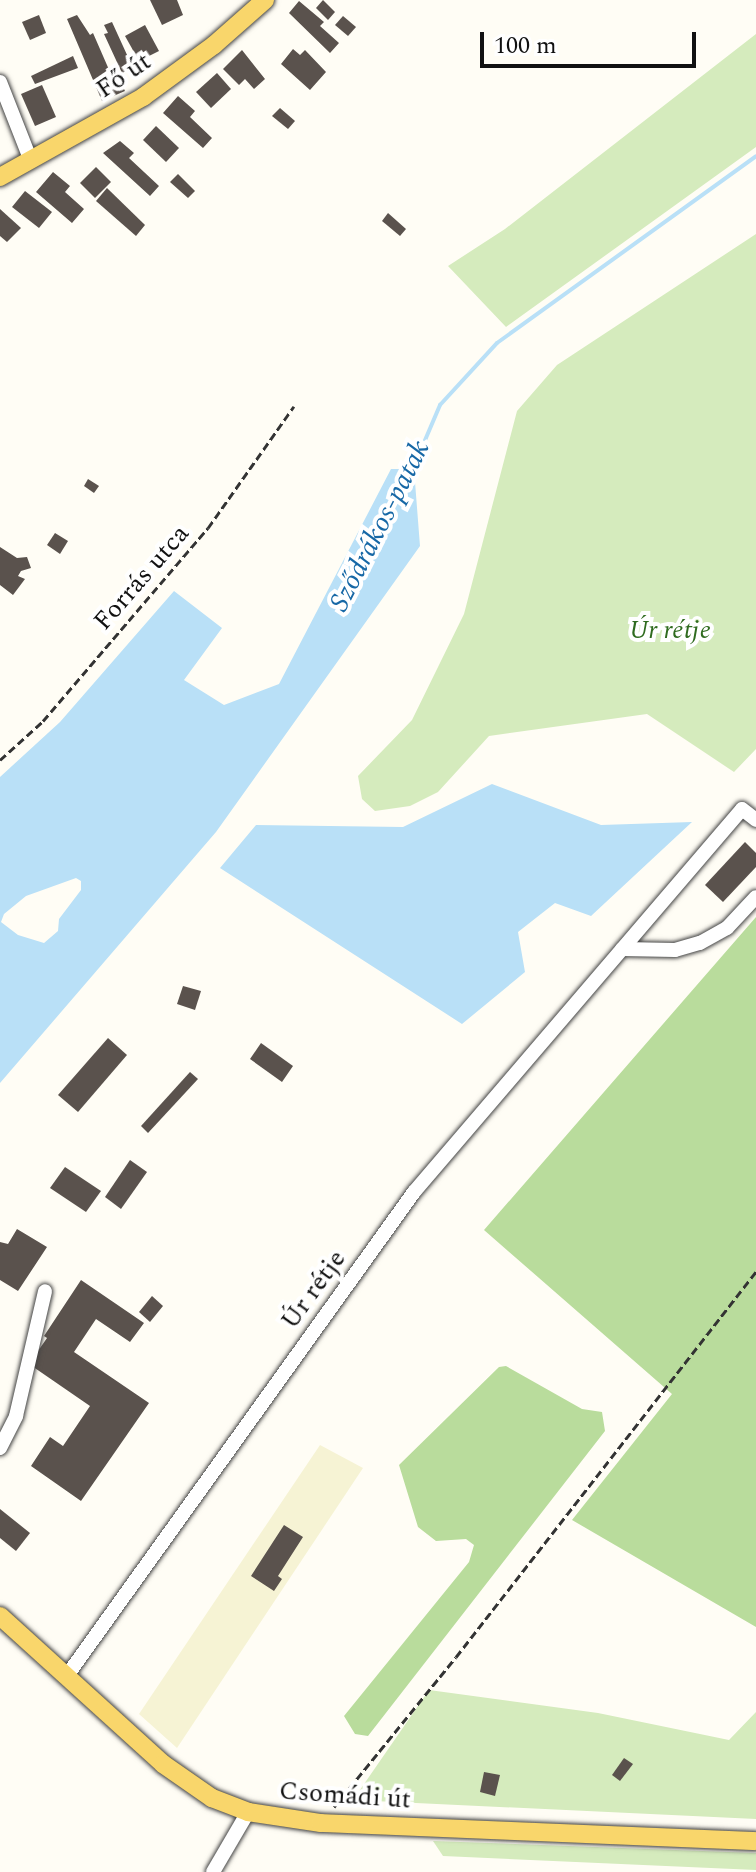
<!DOCTYPE html>
<html>
<head>
<meta charset="utf-8">
<style>
	body { margin:0 }
	#map { position:relative; width:756px; height:1872px; overflow:hidden; background:#fffdf5; font-family:Spectral,serif }
	div>[style] { position:absolute }
	[style*='--x'] { left:calc(var(--x)*1px); top:calc(var(--y)*1px); width:calc(var(--w)*1px); rotate:calc(var(--a)*1deg) }
	.farmland>* { inset:0; background:#f6f3d4 }
	.green>* { inset:0; background:#d5ebbd }
	.forest>* { inset:0; background:#b9dc9c }
	.water>* { inset:0; background:#b9e0f7 }
	.stream>* { height:4px; margin:-2px; padding:0 2px; transform-origin:2px; border-radius:2px; background:#b9e0f7 }
	.building>* { inset:0; background:#5a524d }
	.path>* { height:3px; margin-top:-1.5px; transform-origin:0; background:repeating-linear-gradient(90deg,#333 0 8px,transparent 0 12px) }
	.roads { filter:drop-shadow(0 0 2px #444) drop-shadow(0 0 2px #444) }
	.minor>* { height:14px; margin:-7px; padding:0 7px; transform-origin:7px; border-radius:7px; background:#fff }
	.major>* { height:18px; margin:-9px; padding:0 9px; transform-origin:9px; border-radius:9px; background:#f9d66b }
	span { translate:-50% -50%; white-space:nowrap; text-align:center; line-height:1.15; -webkit-text-stroke:8px #fff; paint-order:stroke }
	.street-label { font-size:26px; color:#111 }
	.park-label { font-size:26px; color:#2f6b1f; font-style:italic }
	.water-label { font-size:28px; color:#1768a6; font-style:italic }
	.scale { position:absolute; left:480px; top:32px; width:216px; height:36px; box-sizing:border-box; border:4px solid #111; border-top:0; padding-left:10px; font-size:24px; line-height:28px; white-space:nowrap; color:#111; -webkit-text-stroke:6px #fff; paint-order:stroke }
</style>
</head>
<body>
<div id="map">
	<div class="farmland">
		<div style="clip-path:polygon(320px 1445px,363px 1468px,177px 1748px,139px 1714px)"></div>
	</div>
	<div class="green">
		<div style="clip-path:polygon(756px 34px,756px 147px,506px 327px,448px 266px,505px 229px)"></div>
		<div style="clip-path:polygon(756px 234px,756px 749px,734px 772px,647px 714px,489px 736px,438px 792px,410px 806px,375px 811px,362px 799px,358px 776px,412px 720px,464px 614px,517px 411px,557px 365px)"></div>
		<div style="clip-path:polygon(429px 1690px,598px 1713px,729px 1740px,756px 1712px,756px 1819px,353px 1800px)"></div>
		<div style="clip-path:polygon(433px 1841px,756px 1853px,756px 1870px,443px 1856px)"></div>
	</div>
	<div class="forest">
		<div style="clip-path:polygon(756px 917px,756px 1627px,572px 1520px,672px 1394px,484px 1230px)"></div>
		<div style="clip-path:polygon(506px 1366px,582px 1409px,602px 1412px,605px 1431px,368px 1736px,355px 1734px,344px 1716px,469px 1562px,474px 1545px,466px 1539px,436px 1541px,418px 1527px,399px 1465px,499px 1367px)"></div>
	</div>
	<div class="water">
		<div style="clip-path:polygon(evenodd,391px 469px,414px 469px,420px 546px,216px 832px,0 1083px,0 777px,60px 722px,174px 591px,222px 628px,184px 680px,224px 705px,279px 684px,391px 469px,76px 878px,81px 881px,81px 890px,59px 919px,58px 931px,44px 943px,18px 935px,1px 922px,4px 914px,26px 896px,76px 878px)"></div>
		<div style="clip-path:polygon(492px 784px,601px 825px,692px 822px,591px 916px,555px 903px,518px 932px,525px 972px,462px 1024px,220px 868px,256px 825px,403px 827px)"></div>
	</div>
	<div class="stream">
		<div style="--x:411;--y:473;--w:74;--a:-66.9"></div>
		<div style="--x:440;--y:405;--w:84;--a:-47.4"></div>
		<div style="--x:497;--y:343;--w:319;--a:-35.8"></div>
	</div>
	<div class="building">
		<div style="clip-path:polygon(150px 0,177px 0,183px 15px,162px 25px)"></div>
		<div style="clip-path:polygon(323px 0,335px 12px,328px 20px,316px 8px)"></div>
		<div style="clip-path:polygon(299px 1px,324px 22px,320px 26px,339px 43px,330px 53px,289px 13px)"></div>
		<div style="clip-path:polygon(39px 15px,46px 33px,30px 40px,22px 22px)"></div>
		<div style="clip-path:polygon(77px 15px,90px 35px,93px 33px,110px 72px,115px 70px,125px 91px,102px 101px,67px 19px)"></div>
		<div style="clip-path:polygon(343px 16px,356px 27px,348px 36px,335px 25px)"></div>
		<div style="clip-path:polygon(112px 22px,133px 68px,122px 73px,104px 34px,108px 33px,104px 25px)"></div>
		<div style="clip-path:polygon(145px 25px,159px 51px,139px 61px,125px 36px)"></div>
		<div style="clip-path:polygon(293px 49px,300px 55px,305px 50px,326px 72px,310px 90px,281px 64px)"></div>
		<div style="clip-path:polygon(242px 50px,265px 79px,254px 89px,245px 79px,239px 85px,223px 69px)"></div>
		<div style="clip-path:polygon(73px 56px,78px 68px,35px 84px,31px 76px)"></div>
		<div style="clip-path:polygon(217px 73px,231px 89px,211px 108px,196px 92px)"></div>
		<div style="clip-path:polygon(42px 85px,56px 117px,35px 126px,21px 94px)"></div>
		<div style="clip-path:polygon(178px 96px,195px 111px,190px 117px,212px 138px,203px 148px,163px 113px)"></div>
		<div style="clip-path:polygon(280px 108px,295px 121px,288px 129px,272px 116px)"></div>
		<div style="clip-path:polygon(156px 126px,179px 148px,166px 162px,143px 140px)"></div>
		<div style="clip-path:polygon(120px 141px,134px 153px,129px 158px,159px 186px,150px 196px,103px 153px)"></div>
		<div style="clip-path:polygon(96px 167px,111px 182px,95px 198px,80px 183px)"></div>
		<div style="clip-path:polygon(53px 172px,70px 186px,65px 192px,84px 209px,72px 223px,36px 192px)"></div>
		<div style="clip-path:polygon(178px 174px,195px 191px,188px 198px,170px 182px)"></div>
		<div style="clip-path:polygon(107px 188px,145px 225px,136px 236px,96px 201px)"></div>
		<div style="clip-path:polygon(25px 191px,52px 212px,39px 228px,12px 207px)"></div>
		<div style="clip-path:polygon(0 209px,21px 228px,7px 242px,0 236px)"></div>
		<div style="clip-path:polygon(388px 213px,406px 229px,400px 236px,382px 221px)"></div>
		<div style="clip-path:polygon(88px 479px,99px 486px,94px 493px,84px 486px)"></div>
		<div style="clip-path:polygon(55px 533px,68px 541px,60px 554px,47px 545px)"></div>
		<div style="clip-path:polygon(0 547px,17px 558px,27px 557px,31px 568px,21px 571px,18px 576px,25px 579px,13px 595px,0 585px)"></div>
		<div style="clip-path:polygon(745px 842px,756px 853px,756px 867px,723px 902px,705px 885px)"></div>
		<div style="clip-path:polygon(183px 986px,201px 991px,195px 1010px,177px 1004px)"></div>
		<div style="clip-path:polygon(108px 1038px,127px 1055px,78px 1112px,58px 1095px)"></div>
		<div style="clip-path:polygon(261px 1043px,293px 1066px,282px 1082px,250px 1059px)"></div>
		<div style="clip-path:polygon(190px 1072px,198px 1079px,148px 1133px,141px 1126px)"></div>
		<div style="clip-path:polygon(130px 1160px,147px 1172px,121px 1209px,105px 1197px)"></div>
		<div style="clip-path:polygon(65px 1167px,101px 1191px,86px 1212px,50px 1188px)"></div>
		<div style="clip-path:polygon(17px 1229px,47px 1247px,18px 1291px,0 1280px,0 1242px,8px 1244px)"></div>
		<div style="clip-path:polygon(81px 1280px,144px 1323px,130px 1342px,96px 1319px,74px 1352px,149px 1403px,81px 1501px,31px 1466px,50px 1437px,63px 1446px,90px 1406px,29px 1364px,47px 1338px,44px 1336px)"></div>
		<div style="clip-path:polygon(152px 1296px,163px 1306px,150px 1322px,139px 1312px)"></div>
		<div style="clip-path:polygon(0 1509px,30px 1533px,16px 1551px,0 1538px)"></div>
		<div style="clip-path:polygon(284px 1525px,303px 1537px,278px 1576px,282px 1579px,274px 1591px,251px 1576px)"></div>
		<div style="clip-path:polygon(624px 1758px,633px 1764px,620px 1781px,612px 1775px)"></div>
		<div style="clip-path:polygon(484px 1772px,500px 1775px,495px 1796px,480px 1792px)"></div>
	</div>
	<div class="path">
		<div style="--x:0;--y:760;--w:58;--a:-42.2"></div>
		<div style="--x:43;--y:721;--w:254;--a:-49.5"></div>
		<div style="--x:208;--y:528;--w:149;--a:-54.8"></div>
		<div style="--x:334;--y:1807;--w:193;--a:-50.9"></div>
		<div style="--x:456;--y:1657;--w:489;--a:-52.1"></div>
	</div>
	<div class="roads">
		<div class="minor">
			<div style="--x:0;--y:82;--w:85;--a:68.6"></div>
			<div style="--x:622;--y:949;--w:53;--a:1.1"></div>
			<div style="--x:675;--y:950;--w:26;--a:-16"></div>
			<div style="--x:700;--y:943;--w:31;--a:-29"></div>
			<div style="--x:727;--y:928;--w:42;--a:-46.9"></div>
			<div style="--x:0;--y:1448;--w:36;--a:-63"></div>
			<div style="--x:16;--y:1416;--w:128;--a:-76.9"></div>
			<div style="--x:66;--y:1677;--w:597;--a:-54.34"></div>
			<div style="--x:414;--y:1192;--w:504;--a:-49.42"></div>
			<div style="--x:742;--y:809;--w:18;--a:38"></div>
			<div style="--x:213;--y:1872;--w:69;--a:-59.7"></div>
		</div>
		<div class="major">
			<div style="--x:0;--y:177;--w:164;--a:-29.2"></div>
			<div style="--x:143;--y:97;--w:88;--a:-36.2"></div>
			<div style="--x:214;--y:45;--w:68;--a:-41.4"></div>
			<div style="--x:0;--y:1616;--w:220;--a:42.2"></div>
			<div style="--x:163;--y:1764;--w:60;--a:34.8"></div>
			<div style="--x:212;--y:1798;--w:39;--a:21"></div>
			<div style="--x:248;--y:1812;--w:74;--a:8.6"></div>
			<div style="--x:321;--y:1823;--w:435;--a:2.4"></div>
		</div>
	</div>
	<div class="street-label">
		<span style="left:124px;top:76px;rotate:-34deg">Fő út</span>
		<span style="left:142px;top:578px;rotate:-49deg">Forrás utca</span>
		<span style="left:314px;top:1290px;rotate:-54deg">Úr rétje</span>
		<span style="left:345px;top:1796px;rotate:4deg">Csomádi út</span>
	</div>
	<div class="park-label">
		<span style="left:670px;top:631px">Úr rétje</span>
	</div>
	<div class="water-label">
		<span style="left:380px;top:526px;rotate:-63deg">Sződrákos-patak</span>
	</div>
	<div class="scale">100 m</div>
</div>
</body>
</html>
